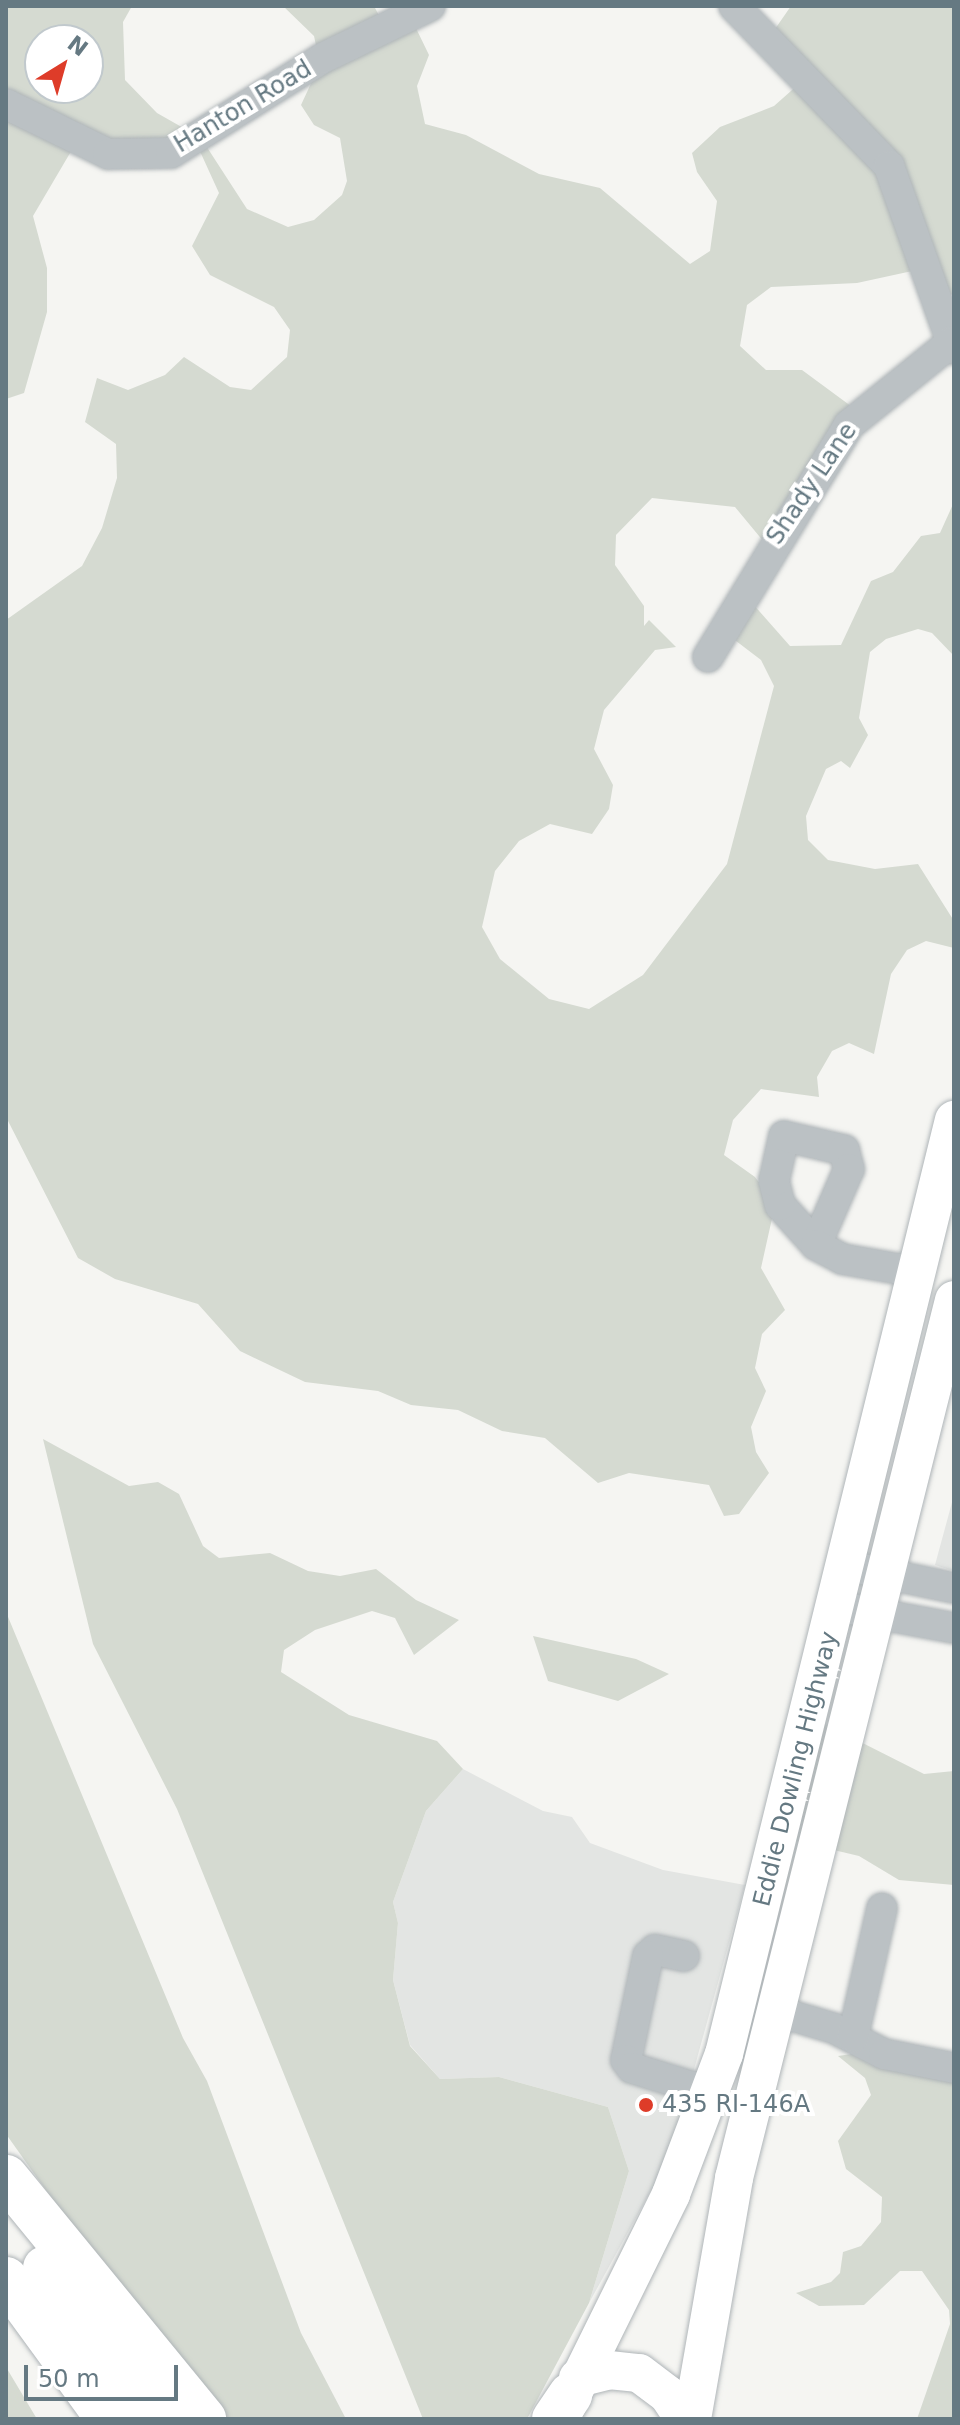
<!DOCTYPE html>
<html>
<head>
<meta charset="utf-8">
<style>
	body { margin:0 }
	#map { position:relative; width:960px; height:2425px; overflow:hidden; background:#f5f5f2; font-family:"DejaVu Sans",sans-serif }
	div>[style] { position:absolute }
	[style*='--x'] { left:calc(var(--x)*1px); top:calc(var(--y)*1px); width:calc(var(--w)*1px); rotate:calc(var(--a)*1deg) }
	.built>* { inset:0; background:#e3e5e3 }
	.green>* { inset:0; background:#d5dad1 }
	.roads { filter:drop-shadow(0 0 2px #afb5b8) drop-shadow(0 0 2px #afb5b8) }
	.minor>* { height:30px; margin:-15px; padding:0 15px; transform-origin:15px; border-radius:15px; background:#bbc1c4 }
	.major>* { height:38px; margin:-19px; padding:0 19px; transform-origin:19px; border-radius:19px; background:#fff }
	.highway>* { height:44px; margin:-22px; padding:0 22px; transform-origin:22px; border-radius:22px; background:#fff }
	.dots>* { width:22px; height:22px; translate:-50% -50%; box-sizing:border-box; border:4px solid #fff; border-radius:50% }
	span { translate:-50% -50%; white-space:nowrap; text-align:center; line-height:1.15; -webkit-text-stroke:8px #fff; paint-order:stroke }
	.street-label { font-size:24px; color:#657982 }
	.poi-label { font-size:24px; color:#657982 }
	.left { translate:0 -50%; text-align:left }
	.frame { position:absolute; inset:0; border:8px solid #657982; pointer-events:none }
	.north { position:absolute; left:24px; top:24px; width:80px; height:80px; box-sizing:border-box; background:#fff; border:2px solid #c1c9cd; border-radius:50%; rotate:37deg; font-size:22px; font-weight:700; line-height:32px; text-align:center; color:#657982 }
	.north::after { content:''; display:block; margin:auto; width:28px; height:36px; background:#de3c29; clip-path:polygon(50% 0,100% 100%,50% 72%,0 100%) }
	.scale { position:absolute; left:24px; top:2365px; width:154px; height:36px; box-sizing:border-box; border:4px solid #657982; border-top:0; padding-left:10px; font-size:24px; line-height:28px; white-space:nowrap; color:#657982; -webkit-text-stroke:6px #fff; paint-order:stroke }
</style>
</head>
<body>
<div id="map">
	<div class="built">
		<div style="clip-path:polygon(954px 1495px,954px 1571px,935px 1565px)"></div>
		<div style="clip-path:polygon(463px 1769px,543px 1811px,572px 1817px,590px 1843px,663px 1870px,745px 1885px,670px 2156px,589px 2303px,629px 2171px,608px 2107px,499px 2077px,440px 2079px,410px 2045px,393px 1980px,398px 1923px,393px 1902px,426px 1811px)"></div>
	</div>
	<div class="green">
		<div style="clip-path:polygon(evenodd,6px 6px,132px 6px,123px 22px,125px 80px,157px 113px,201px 138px,247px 209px,288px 227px,314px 220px,342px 195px,347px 181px,340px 138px,314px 125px,301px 105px,320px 64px,314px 36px,283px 6px,374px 6px,385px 27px,413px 22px,429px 55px,417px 86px,425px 124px,466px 135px,539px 174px,600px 188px,690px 264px,710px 251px,717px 201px,697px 172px,692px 153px,720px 127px,774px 106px,800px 83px,766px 42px,791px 6px,954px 6px,954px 294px,934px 298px,926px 268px,857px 283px,771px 287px,747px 305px,740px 346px,766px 370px,802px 370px,859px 412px,769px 548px,735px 507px,652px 498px,616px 535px,615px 565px,644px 606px,644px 626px,649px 620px,676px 647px,655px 650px,604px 710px,594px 749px,613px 785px,609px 809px,592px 834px,550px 824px,519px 841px,495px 871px,482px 927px,500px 959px,549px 999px,589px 1009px,643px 975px,727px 864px,774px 686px,761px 660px,723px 631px,744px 594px,790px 646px,841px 645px,871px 581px,893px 572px,921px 536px,940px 533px,954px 502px,954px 656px,932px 633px,918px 629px,886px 639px,870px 652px,859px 718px,868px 735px,850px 768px,841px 761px,826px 769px,806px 816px,808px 840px,828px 860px,875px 869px,918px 864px,954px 921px,954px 948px,926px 941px,907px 950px,891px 974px,874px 1054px,849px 1043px,832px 1051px,817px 1077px,819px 1097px,761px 1089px,733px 1120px,724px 1155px,755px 1177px,775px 1205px,761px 1268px,785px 1310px,762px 1334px,755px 1368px,766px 1391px,751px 1427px,756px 1452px,769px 1473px,739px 1514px,724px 1516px,709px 1485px,629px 1473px,598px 1483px,545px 1438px,502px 1431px,458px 1410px,411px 1405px,378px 1391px,305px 1382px,240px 1351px,198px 1304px,115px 1279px,78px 1258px,6px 1117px,6px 620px,82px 566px,102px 528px,117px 478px,116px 444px,85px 422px,97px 378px,128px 390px,165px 375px,184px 357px,230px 387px,251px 390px,287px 357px,290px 330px,274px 307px,210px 275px,192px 246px,219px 193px,198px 147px,73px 148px,33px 216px,47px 268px,47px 312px,24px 393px,6px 399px,6px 6px,40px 40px,88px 40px,88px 88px,40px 88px,40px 40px)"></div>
		<div style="clip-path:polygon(43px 1439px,129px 1486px,158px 1482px,179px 1494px,203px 1546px,219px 1558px,270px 1553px,308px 1571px,340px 1576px,376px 1569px,416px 1600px,459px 1620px,414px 1655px,395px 1618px,372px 1611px,315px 1630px,284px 1650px,281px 1672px,349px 1715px,437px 1741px,463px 1769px,426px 1811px,393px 1902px,398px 1923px,393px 1980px,410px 2046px,440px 2079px,499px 2077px,608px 2107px,629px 2171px,589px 2303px,527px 2419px,423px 2419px,177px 1809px,93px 1644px)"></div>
		<div style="clip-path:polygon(6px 1612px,183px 2038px,207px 2081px,301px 2333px,346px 2419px,223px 2419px,123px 2299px,6px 2134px)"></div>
		<div style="clip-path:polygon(533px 1636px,636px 1659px,669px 1674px,618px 1701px,548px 1681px)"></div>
		<div style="clip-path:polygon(823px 1723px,924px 1774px,954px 1771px,954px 1885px,899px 1880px,859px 1856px,775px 1836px)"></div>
		<div style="clip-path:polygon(858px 2053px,954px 2067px,954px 2419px,917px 2419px,950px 2324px,949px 2310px,922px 2271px,900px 2271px,864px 2305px,819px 2306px,796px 2293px,831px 2282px,840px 2273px,843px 2252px,861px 2246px,881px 2222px,882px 2197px,846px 2169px,838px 2141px,871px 2095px,865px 2078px,838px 2056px)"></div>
		<div style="clip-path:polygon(6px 2367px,31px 2409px,37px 2419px,6px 2419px)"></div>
	</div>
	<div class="roads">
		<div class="minor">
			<div style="--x:734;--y:6;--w:223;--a:45.9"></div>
			<div style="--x:889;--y:166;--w:194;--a:70.4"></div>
			<div style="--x:6;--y:104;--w:114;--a:26.1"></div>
			<div style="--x:108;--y:154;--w:63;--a:-0.9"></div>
			<div style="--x:171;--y:153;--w:179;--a:-32"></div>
			<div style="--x:323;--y:58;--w:119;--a:-25.9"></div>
			<div style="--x:708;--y:657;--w:271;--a:-58.7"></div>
			<div style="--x:849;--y:425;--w:132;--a:-38.9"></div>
			<div style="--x:816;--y:1245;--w:54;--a:-132"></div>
			<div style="--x:780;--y:1205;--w:25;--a:-104"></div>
			<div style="--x:774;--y:1181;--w:46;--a:-77.5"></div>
			<div style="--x:784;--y:1136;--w:62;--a:13.1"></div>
			<div style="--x:844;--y:1150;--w:20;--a:75"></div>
			<div style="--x:849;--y:1169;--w:83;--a:113.5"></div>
			<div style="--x:816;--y:1245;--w:30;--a:28"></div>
			<div style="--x:842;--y:1259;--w:75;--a:10"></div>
			<div style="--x:843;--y:1565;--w:113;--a:11.7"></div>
			<div style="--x:835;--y:1606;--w:121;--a:10.5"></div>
			<div style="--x:684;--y:1956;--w:30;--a:-168"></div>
			<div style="--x:655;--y:1950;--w:9;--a:139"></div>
			<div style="--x:648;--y:1956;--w:106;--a:101.9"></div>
			<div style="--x:626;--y:2060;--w:10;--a:53"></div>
			<div style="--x:632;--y:2068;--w:84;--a:17.4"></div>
			<div style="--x:776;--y:2011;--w:59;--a:16.6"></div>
			<div style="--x:833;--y:2028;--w:57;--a:27"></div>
			<div style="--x:884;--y:2054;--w:71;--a:11.3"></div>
			<div style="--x:853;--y:2037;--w:132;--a:-77.3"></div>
		</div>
		<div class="major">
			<div style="--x:578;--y:2378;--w:32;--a:-14"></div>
			<div style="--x:609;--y:2370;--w:30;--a:6"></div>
			<div style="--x:639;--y:2373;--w:36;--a:37"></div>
			<div style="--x:668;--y:2395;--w:29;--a:56"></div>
			<div style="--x:560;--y:2419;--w:251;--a:-63.7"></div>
			<div style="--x:671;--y:2194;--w:150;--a:-69.3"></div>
			<div style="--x:724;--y:2054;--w:962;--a:-76.17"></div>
			<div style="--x:692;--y:2419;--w:245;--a:-80.1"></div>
			<div style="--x:734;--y:2178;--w:905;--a:-75.93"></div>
		</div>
		<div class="highway">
			<div style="--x:6;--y:2177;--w:313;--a:50.7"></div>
			<div style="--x:45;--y:2268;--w:186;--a:54.4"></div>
			<div style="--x:6;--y:2279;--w:173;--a:53.9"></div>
			<div style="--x:554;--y:2419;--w:29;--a:-56"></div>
		</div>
	</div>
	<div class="dots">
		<div style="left:646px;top:2105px;background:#de3c29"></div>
	</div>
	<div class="street-label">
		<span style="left:243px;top:107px;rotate:-31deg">Hanton Road</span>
		<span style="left:812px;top:484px;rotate:-56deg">Shady Lane</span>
		<span style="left:796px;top:1769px;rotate:-76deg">Eddie Dowling Highway</span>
	</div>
	<div class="poi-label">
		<span class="left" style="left:662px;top:2105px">435 RI-146A</span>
	</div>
	<div class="frame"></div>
	<div class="north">N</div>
	<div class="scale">50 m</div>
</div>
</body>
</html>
